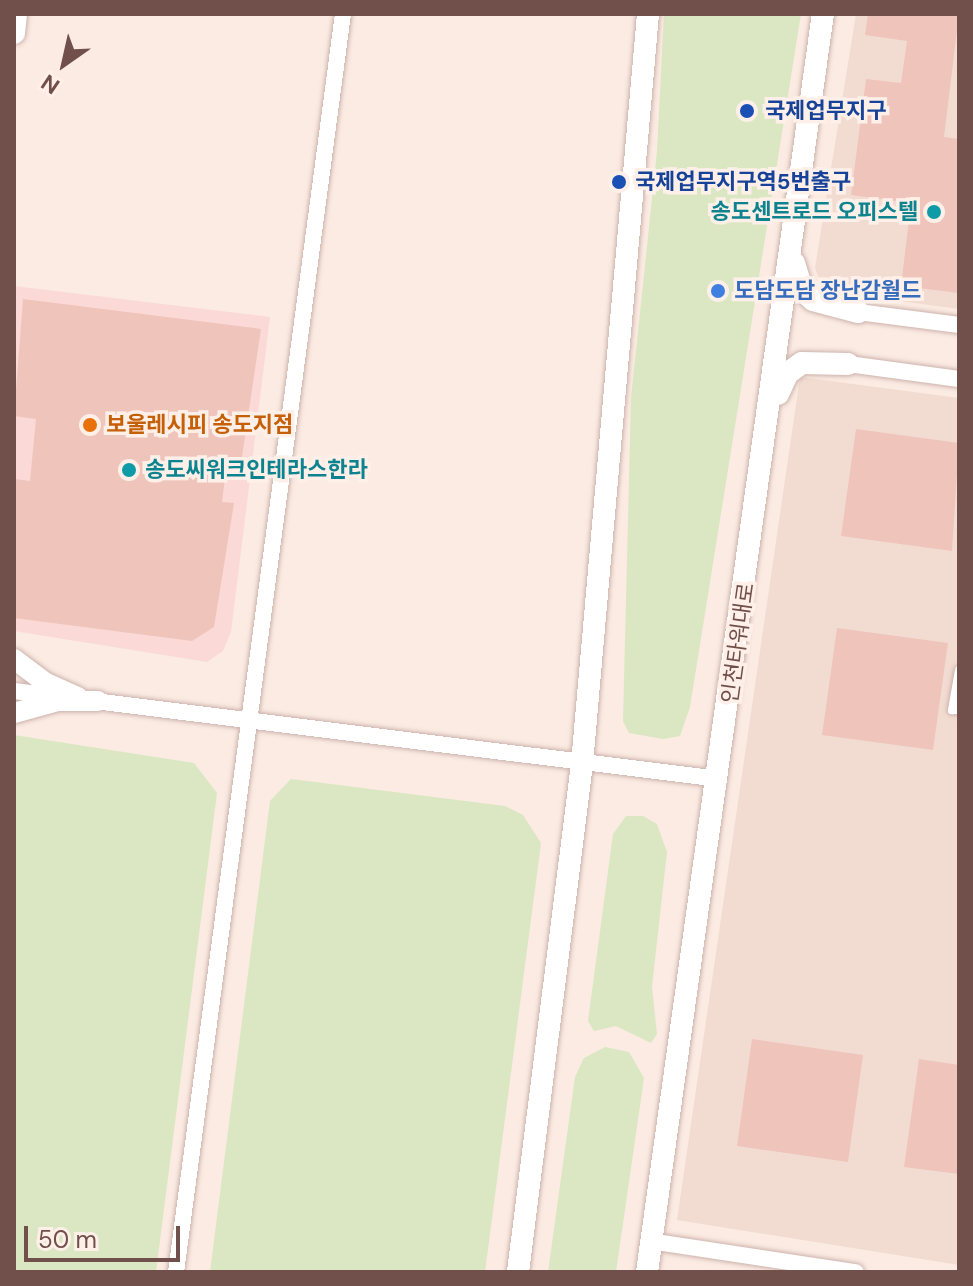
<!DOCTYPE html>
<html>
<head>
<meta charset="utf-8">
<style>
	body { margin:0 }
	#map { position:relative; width:973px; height:1286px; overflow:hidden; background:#fbebe2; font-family:"DM Sans","Noto Sans KR",sans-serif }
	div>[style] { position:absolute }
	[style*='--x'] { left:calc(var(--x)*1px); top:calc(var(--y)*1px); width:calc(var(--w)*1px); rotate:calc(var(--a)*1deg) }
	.residential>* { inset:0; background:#f2dcd1 }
	.commercial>* { inset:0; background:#fbd9d6 }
	.green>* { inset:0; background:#dae7c2 }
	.building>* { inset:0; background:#efc4bb }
	.roads { filter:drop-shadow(0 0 2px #cdb3ad) drop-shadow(0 0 2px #cdb3ad) }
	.service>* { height:8px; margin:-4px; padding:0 4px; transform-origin:4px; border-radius:4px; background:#fff }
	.minor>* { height:16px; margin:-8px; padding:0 8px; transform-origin:8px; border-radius:8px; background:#fff }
	.tertiary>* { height:20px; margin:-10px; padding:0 10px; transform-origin:10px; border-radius:10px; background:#fff }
	.secondary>* { height:22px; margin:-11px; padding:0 11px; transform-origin:11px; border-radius:11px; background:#fff }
	.dots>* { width:22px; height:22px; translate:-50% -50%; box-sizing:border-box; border:4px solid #fef0e8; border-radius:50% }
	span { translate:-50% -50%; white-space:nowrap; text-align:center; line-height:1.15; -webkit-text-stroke:7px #fef0e8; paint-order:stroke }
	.transit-label { font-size:22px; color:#164399; font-weight:700 }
	.left { translate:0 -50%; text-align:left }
	.culture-label { font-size:22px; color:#0d838f; font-weight:700 }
	.right { translate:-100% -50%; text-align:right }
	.shop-label { font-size:22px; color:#366cbe; font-weight:700 }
	.food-label { font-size:22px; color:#c56008; font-weight:700 }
	.street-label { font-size:22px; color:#714f4a }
	.frame { position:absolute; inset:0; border:16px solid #714f4a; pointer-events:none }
	.north { position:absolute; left:24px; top:24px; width:80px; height:80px; -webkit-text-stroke:6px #fef0e8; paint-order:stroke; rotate:214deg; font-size:22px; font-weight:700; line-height:32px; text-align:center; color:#714f4a }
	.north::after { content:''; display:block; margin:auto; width:28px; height:36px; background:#714f4a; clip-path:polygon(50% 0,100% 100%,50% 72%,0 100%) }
	.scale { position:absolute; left:24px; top:1226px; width:156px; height:36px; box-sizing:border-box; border:4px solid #714f4a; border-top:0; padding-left:10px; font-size:24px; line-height:28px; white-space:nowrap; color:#714f4a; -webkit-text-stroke:6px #fef0e8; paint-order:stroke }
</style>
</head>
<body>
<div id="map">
	<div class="residential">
		<div style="clip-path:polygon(856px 14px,959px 14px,959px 309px,838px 293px,821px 284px,815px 268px)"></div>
		<div style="clip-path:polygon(800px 377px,959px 398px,959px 1265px,677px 1220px)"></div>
	</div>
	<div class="commercial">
		<div style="clip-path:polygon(14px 286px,270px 317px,231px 632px,223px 651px,207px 662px,14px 631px)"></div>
	</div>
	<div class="green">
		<div style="clip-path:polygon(664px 14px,801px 14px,690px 707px,680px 736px,663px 739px,629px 733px,623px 721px,631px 398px,657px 151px)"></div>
		<div style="clip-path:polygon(14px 735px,194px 763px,217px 793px,156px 1272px,14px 1272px)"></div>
		<div style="clip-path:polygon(291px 779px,505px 806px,523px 815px,541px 843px,485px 1272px,210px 1272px,270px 801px)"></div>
		<div style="clip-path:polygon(626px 816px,643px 816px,657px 824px,667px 852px,652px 987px,657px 1034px,651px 1043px,616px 1026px,594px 1031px,588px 1021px,613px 834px)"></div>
		<div style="clip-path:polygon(605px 1047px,629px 1052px,644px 1078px,616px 1272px,548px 1272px,575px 1077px,584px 1058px)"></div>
	</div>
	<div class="building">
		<div style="clip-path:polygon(868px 14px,959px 14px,944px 137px,959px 139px,959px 293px,901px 286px,911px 203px,851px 195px,866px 79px,901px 83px,907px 41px,865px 35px)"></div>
		<div style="clip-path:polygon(23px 299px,261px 329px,240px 470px,226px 469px,222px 502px,234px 503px,214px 627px,192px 641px,14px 618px,14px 479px,30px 481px,36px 419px,14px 416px)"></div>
		<div style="clip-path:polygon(856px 429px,959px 443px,952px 551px,841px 536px)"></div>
		<div style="clip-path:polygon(837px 628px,948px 643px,933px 750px,822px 735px)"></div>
		<div style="clip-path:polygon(752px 1039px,863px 1055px,848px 1162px,737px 1146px)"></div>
		<div style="clip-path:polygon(919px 1059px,959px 1065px,959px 1174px,904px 1167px)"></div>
	</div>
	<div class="roads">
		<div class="service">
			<div style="--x:959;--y:670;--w:41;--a:99.9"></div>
			<div style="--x:952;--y:710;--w:7;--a:0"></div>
		</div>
		<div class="minor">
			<div style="--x:858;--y:312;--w:102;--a:7.3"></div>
			<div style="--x:848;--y:364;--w:112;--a:7.7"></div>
			<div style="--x:14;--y:691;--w:49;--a:7"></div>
			<div style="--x:86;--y:700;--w:638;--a:7.11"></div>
			<div style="--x:650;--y:1241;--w:208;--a:8.6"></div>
			<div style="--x:176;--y:1272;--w:1269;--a:-82.44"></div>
		</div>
		<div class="tertiary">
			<div style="--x:14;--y:659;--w:40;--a:37"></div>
			<div style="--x:46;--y:683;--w:35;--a:24"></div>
			<div style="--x:14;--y:713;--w:46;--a:-15.3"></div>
			<div style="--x:58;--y:701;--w:40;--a:0"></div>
		</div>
		<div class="secondary">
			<div style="--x:14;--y:33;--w:19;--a:-84"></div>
			<div style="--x:794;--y:263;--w:28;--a:73"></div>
			<div style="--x:802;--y:290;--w:15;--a:42"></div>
			<div style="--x:813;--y:300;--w:47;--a:14.9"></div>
			<div style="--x:778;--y:394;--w:23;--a:-65"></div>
			<div style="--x:788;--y:373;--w:17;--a:-36"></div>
			<div style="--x:802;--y:363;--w:46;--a:1.2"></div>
			<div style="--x:518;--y:1272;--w:512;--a:-82.82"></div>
			<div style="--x:582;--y:764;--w:753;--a:-84.97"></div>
			<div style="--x:647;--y:1272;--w:1270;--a:-82.04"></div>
		</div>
	</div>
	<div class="dots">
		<div style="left:747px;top:111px;background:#1a4fb4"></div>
		<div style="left:619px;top:182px;background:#1a4fb4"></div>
		<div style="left:934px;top:212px;background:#0f9aa8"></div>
		<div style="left:718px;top:291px;background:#3f7fe0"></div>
		<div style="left:90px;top:425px;background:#e8710a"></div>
		<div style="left:129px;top:470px;background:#0f9aa8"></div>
	</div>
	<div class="transit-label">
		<span class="left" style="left:765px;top:111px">국제업무지구</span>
		<span class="left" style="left:635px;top:182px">국제업무지구역5번출구</span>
	</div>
	<div class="culture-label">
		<span class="right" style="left:918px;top:212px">송도센트로드 오피스텔</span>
		<span class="left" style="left:145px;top:470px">송도씨워크인테라스한라</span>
	</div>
	<div class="shop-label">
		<span class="left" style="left:734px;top:291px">도담도담 장난감월드</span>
	</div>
	<div class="food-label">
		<span class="left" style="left:106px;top:425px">보울레시피 송도지점</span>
	</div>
	<div class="street-label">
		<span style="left:738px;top:643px;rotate:-82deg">인천타워대로</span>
	</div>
	<div class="frame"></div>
	<div class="north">N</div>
	<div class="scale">50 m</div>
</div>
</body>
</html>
